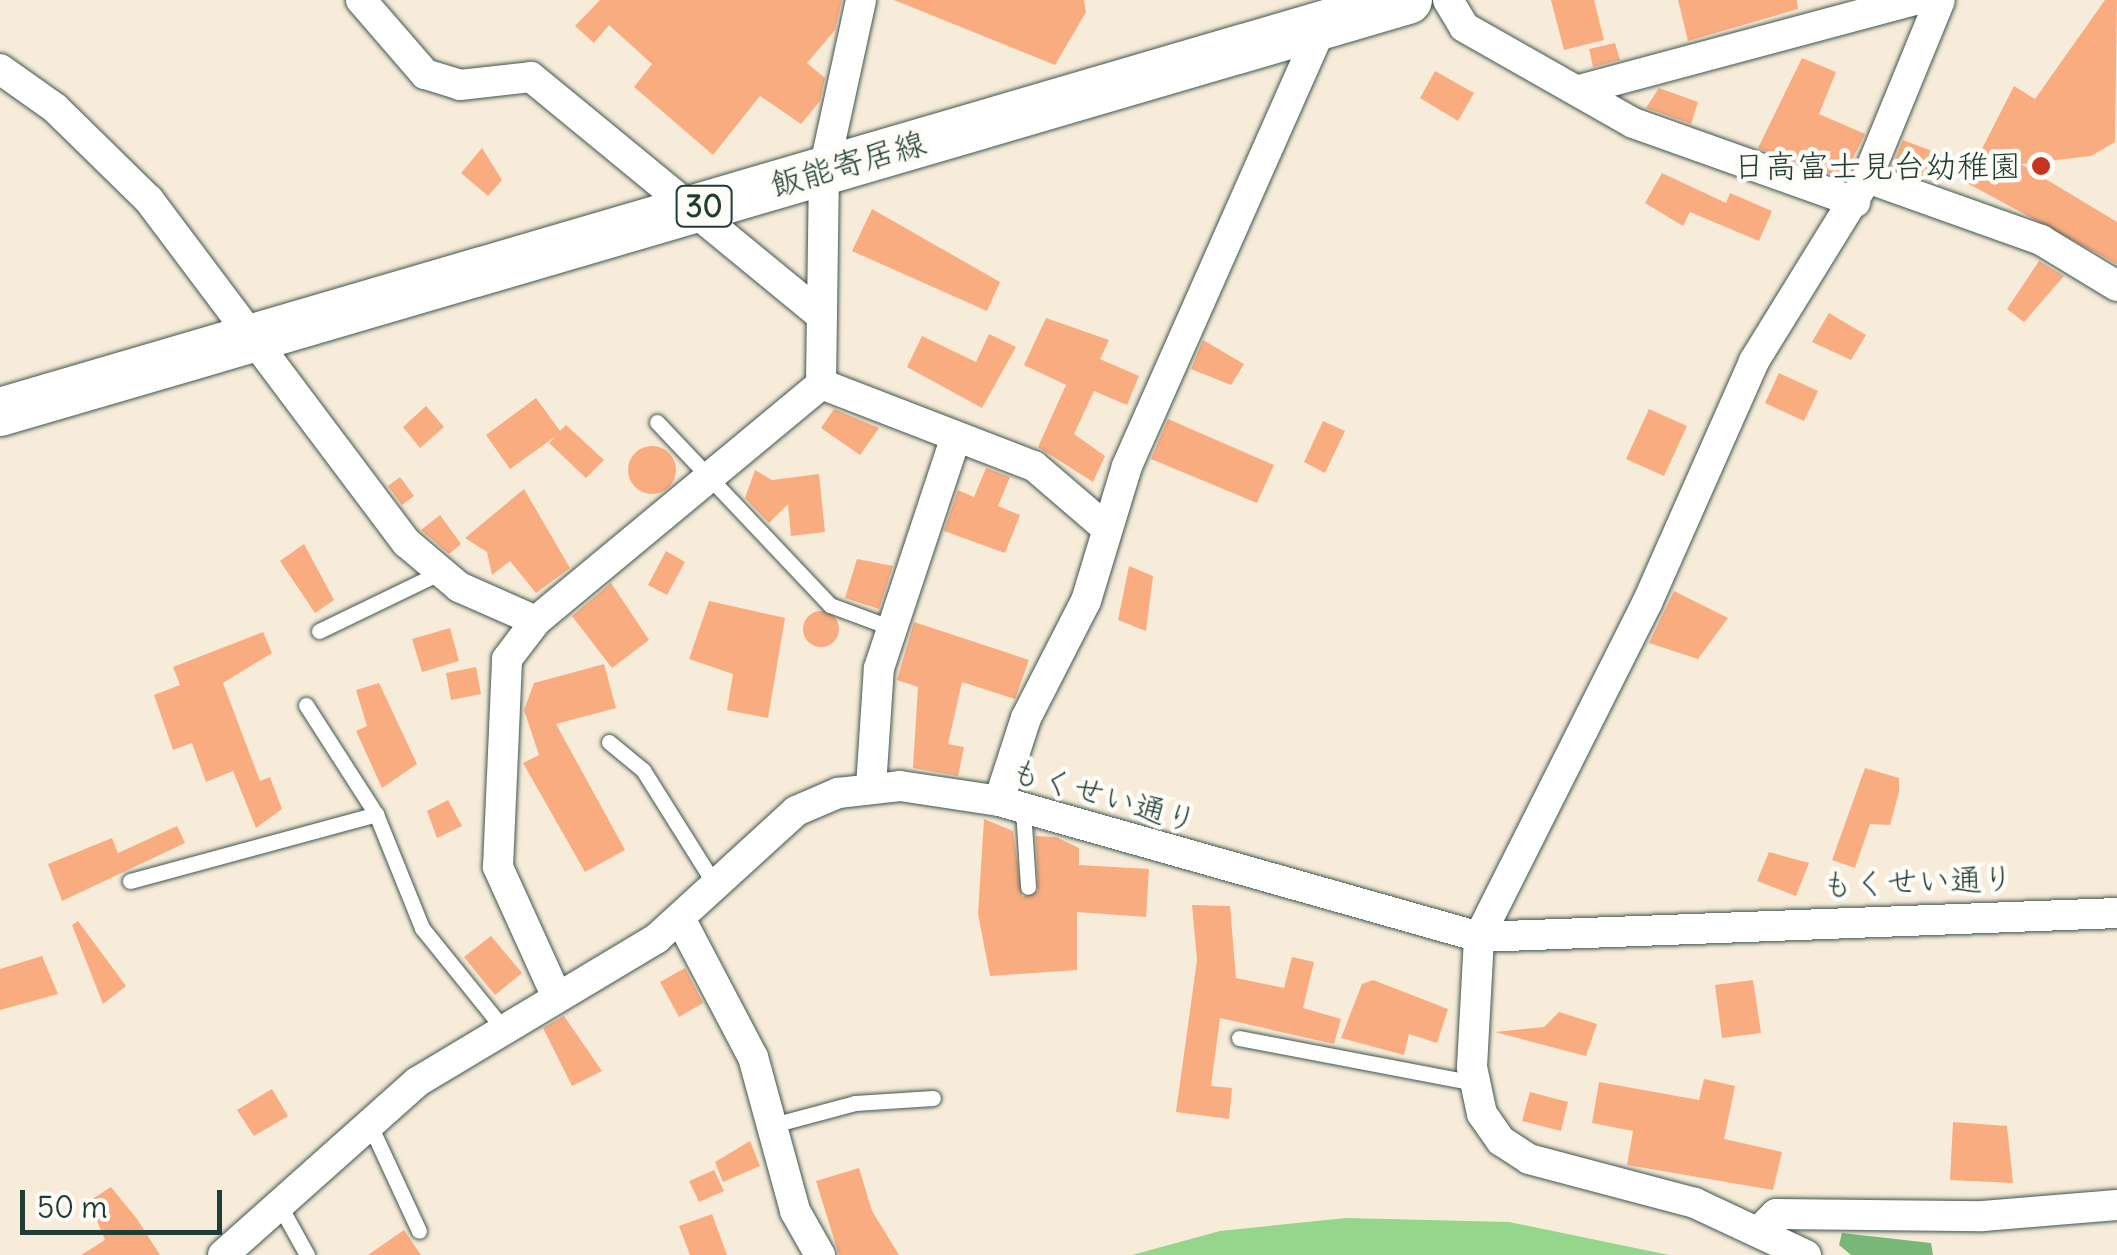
<!DOCTYPE html>
<html>
<head>
<meta charset="utf-8">
<style>
	body { margin:0 }
	#map { position:relative; width:2117px; height:1255px; overflow:hidden; background:#f7ecd9; font-family:Delius,"Klee One",sans-serif }
	div>[style] { position:absolute }
	[style*='--x'] { left:calc(var(--x)*1px); top:calc(var(--y)*1px); width:calc(var(--w)*1px); rotate:calc(var(--a)*1deg) }
	.green>* { inset:0; background:#95d68c }
	.forest>* { inset:0; background:#78b778 }
	.building>* { inset:0; background:#f9ac80 }
	.round { border-radius:50% }
	.roads { filter:drop-shadow(0 0 2px #3f574d) drop-shadow(0 0 2px #3f574d) }
	.service>* { height:15px; margin:-7.5px; padding:0 7.5px; transform-origin:7.5px; border-radius:7.5px; background:#fff }
	.minor>* { height:30px; margin:-15px; padding:0 15px; transform-origin:15px; border-radius:15px; background:#fff }
	.primary>* { height:48px; margin:-24px; padding:0 24px; transform-origin:24px; border-radius:24px; background:#fff }
	.dots>* { width:28px; height:28px; translate:-50% -50%; box-sizing:border-box; border:5px solid #fdfcf7; border-radius:50% }
	span { translate:-50% -50%; white-space:nowrap; text-align:center; line-height:1.15; -webkit-text-stroke:9px #fdfcf7; paint-order:stroke }
	.shield-label span { padding:2px 8px; background:#fdfcf7; border:2px solid; border-radius:8px; -webkit-text-stroke-width:0 }
	.shield-label { font-size:30px; color:#1f3d34; font-weight:700 }
	.street-label { font-size:32px; color:#1f3d34 }
	.poi-label { font-size:32px; color:#1f3d34 }
	.right { translate:-100% -50%; text-align:right }
	.scale { position:absolute; left:20px; top:1190px; width:202px; height:45px; box-sizing:border-box; border:5px solid #1f3d34; border-top:0; padding-left:12px; font-size:30px; line-height:35px; white-space:nowrap; color:#1f3d34; -webkit-text-stroke:8px #fdfcf7; paint-order:stroke }
</style>
</head>
<body>
<div id="map">
	<div class="green">
		<div style="clip-path:polygon(1346px 1218px,1509px 1222px,1669px 1255px,1132px 1255px,1220px 1231px)"></div>
	</div>
	<div class="forest">
		<div style="clip-path:polygon(1842px 1233px,1931px 1243px,1933px 1255px,1851px 1255px,1839px 1245px)"></div>
	</div>
	<div class="building">
		<div style="clip-path:polygon(600px 0,842px 0,835px 30px,807px 63px,825px 78px,820px 101px,801px 124px,760px 96px,713px 155px,634px 87px,652px 64px,609px 25px,594px 43px,575px 26px)"></div>
		<div style="clip-path:polygon(894px 0,1084px 0,1086px 12px,1055px 65px)"></div>
		<div style="clip-path:polygon(1551px 0,1594px 0,1604px 40px,1564px 50px)"></div>
		<div style="clip-path:polygon(1678px 0,1797px 0,1798px 9px,1688px 41px)"></div>
		<div style="clip-path:polygon(2105px 0,2117px 0,2115px 142px,2091px 156px,2021px 164px,2117px 222px,2117px 264px,1965px 182px,2014px 86px,2035px 99px)"></div>
		<div style="clip-path:polygon(1615px 43px,1620px 60px,1593px 67px,1589px 49px)"></div>
		<div style="clip-path:polygon(1802px 58px,1836px 72px,1819px 114px,1865px 134px,1843px 178px,1758px 148px)"></div>
		<div style="clip-path:polygon(1435px 71px,1474px 93px,1458px 121px,1420px 98px)"></div>
		<div style="clip-path:polygon(1659px 88px,1698px 102px,1691px 124px,1646px 108px)"></div>
		<div style="clip-path:polygon(1903px 140px,1961px 162px,1952px 184px,1892px 167px)"></div>
		<div style="clip-path:polygon(482px 148px,502px 180px,488px 196px,461px 173px)"></div>
		<div style="clip-path:polygon(1662px 173px,1726px 203px,1730px 193px,1772px 211px,1759px 241px,1690px 212px,1683px 226px,1645px 203px)"></div>
		<div style="clip-path:polygon(872px 209px,1000px 282px,987px 311px,852px 251px)"></div>
		<div style="clip-path:polygon(2039px 261px,2064px 276px,2024px 322px,2007px 309px)"></div>
		<div style="clip-path:polygon(1829px 313px,1866px 335px,1851px 360px,1812px 342px)"></div>
		<div style="clip-path:polygon(1046px 318px,1109px 340px,1100px 359px,1139px 376px,1127px 405px,1094px 391px,1074px 434px,1105px 456px,1093px 482px,1038px 447px,1066px 385px,1024px 365px)"></div>
		<div style="clip-path:polygon(989px 334px,1016px 347px,982px 408px,907px 367px,922px 336px,976px 362px)"></div>
		<div style="clip-path:polygon(1203px 340px,1244px 364px,1231px 385px,1191px 369px)"></div>
		<div style="clip-path:polygon(1779px 373px,1818px 391px,1804px 421px,1765px 403px)"></div>
		<div style="clip-path:polygon(536px 398px,560px 431px,566px 425px,604px 460px,586px 478px,549px 443px,556px 436px,510px 469px,486px 435px)"></div>
		<div style="clip-path:polygon(426px 406px,444px 427px,420px 448px,403px 427px)"></div>
		<div style="clip-path:polygon(834px 409px,879px 428px,860px 455px,821px 428px)"></div>
		<div style="clip-path:polygon(1649px 409px,1687px 426px,1664px 476px,1626px 459px)"></div>
		<div style="clip-path:polygon(1168px 419px,1274px 465px,1257px 503px,1151px 459px)"></div>
		<div style="clip-path:polygon(1323px 421px,1345px 431px,1325px 473px,1304px 462px)"></div>
		<div class="round" style="left:628px;top:446px;width:48px;height:48px"></div>
		<div style="clip-path:polygon(986px 468px,1010px 477px,998px 506px,1020px 515px,1005px 553px,944px 531px,958px 490px,974px 497px)"></div>
		<div style="clip-path:polygon(755px 470px,772px 480px,819px 474px,825px 532px,791px 536px,788px 504px,769px 523px,745px 498px)"></div>
		<div style="clip-path:polygon(400px 477px,414px 496px,402px 505px,388px 486px)"></div>
		<div style="clip-path:polygon(524px 489px,570px 568px,536px 593px,510px 561px,492px 575px,487px 552px,465px 538px)"></div>
		<div style="clip-path:polygon(440px 515px,461px 544px,449px 554px,421px 530px)"></div>
		<div style="clip-path:polygon(304px 544px,334px 600px,315px 613px,280px 561px)"></div>
		<div style="clip-path:polygon(666px 551px,685px 562px,667px 595px,648px 585px)"></div>
		<div style="clip-path:polygon(857px 559px,893px 566px,879px 609px,845px 598px)"></div>
		<div style="clip-path:polygon(1129px 566px,1153px 576px,1146px 631px,1118px 620px)"></div>
		<div style="clip-path:polygon(611px 583px,649px 640px,612px 668px,572px 616px)"></div>
		<div style="clip-path:polygon(1674px 591px,1728px 618px,1698px 659px,1649px 643px)"></div>
		<div style="clip-path:polygon(709px 601px,785px 618px,768px 718px,727px 710px,733px 674px,689px 659px)"></div>
		<div class="round" style="left:803px;top:611px;width:36px;height:36px"></div>
		<div style="clip-path:polygon(914px 622px,1029px 660px,1015px 699px,962px 682px,948px 744px,964px 747px,958px 776px,913px 768px,918px 687px,897px 680px)"></div>
		<div style="clip-path:polygon(450px 628px,459px 661px,422px 672px,412px 639px)"></div>
		<div style="clip-path:polygon(263px 632px,272px 653px,223px 683px,260px 781px,270px 777px,282px 809px,256px 828px,233px 771px,206px 782px,192px 743px,173px 750px,154px 695px,180px 685px,173px 667px)"></div>
		<div style="clip-path:polygon(604px 664px,616px 708px,556px 724px,625px 850px,585px 872px,523px 763px,539px 755px,524px 710px,534px 683px)"></div>
		<div style="clip-path:polygon(476px 667px,481px 694px,451px 700px,446px 673px)"></div>
		<div style="clip-path:polygon(379px 683px,417px 764px,382px 788px,356px 731px,367px 726px,356px 690px)"></div>
		<div style="clip-path:polygon(1865px 768px,1899px 778px,1899px 792px,1890px 825px,1870px 824px,1855px 868px,1832px 860px)"></div>
		<div style="clip-path:polygon(448px 800px,462px 826px,437px 838px,427px 811px)"></div>
		<div style="clip-path:polygon(984px 819px,1013px 831px,1022px 897px,1038px 891px,1036px 836px,1056px 837px,1079px 848px,1079px 865px,1149px 869px,1146px 917px,1077px 912px,1077px 970px,990px 976px,978px 914px)"></div>
		<div style="clip-path:polygon(177px 826px,185px 843px,62px 901px,48px 864px,112px 838px,118px 853px)"></div>
		<div style="clip-path:polygon(1769px 852px,1809px 863px,1796px 896px,1757px 881px)"></div>
		<div style="clip-path:polygon(1192px 905px,1230px 906px,1236px 978px,1284px 988px,1292px 957px,1314px 962px,1303px 1008px,1341px 1019px,1334px 1044px,1220px 1018px,1211px 1086px,1232px 1088px,1229px 1119px,1176px 1112px,1197px 960px)"></div>
		<div style="clip-path:polygon(78px 921px,126px 986px,103px 1004px,72px 925px)"></div>
		<div style="clip-path:polygon(491px 936px,522px 973px,495px 995px,464px 957px)"></div>
		<div style="clip-path:polygon(42px 956px,58px 994px,0 1010px,0 969px)"></div>
		<div style="clip-path:polygon(685px 968px,703px 1003px,679px 1017px,660px 982px)"></div>
		<div style="clip-path:polygon(1373px 980px,1448px 1009px,1437px 1043px,1409px 1034px,1404px 1055px,1341px 1038px,1362px 984px)"></div>
		<div style="clip-path:polygon(1753px 980px,1761px 1033px,1722px 1038px,1715px 985px)"></div>
		<div style="clip-path:polygon(1559px 1012px,1597px 1024px,1586px 1056px,1495px 1032px,1544px 1027px)"></div>
		<div style="clip-path:polygon(564px 1016px,602px 1071px,572px 1086px,543px 1028px)"></div>
		<div style="clip-path:polygon(1704px 1079px,1735px 1086px,1724px 1139px,1782px 1152px,1773px 1190px,1627px 1165px,1633px 1131px,1592px 1123px,1599px 1082px,1699px 1100px)"></div>
		<div style="clip-path:polygon(272px 1089px,288px 1116px,254px 1136px,237px 1110px)"></div>
		<div style="clip-path:polygon(1530px 1092px,1568px 1102px,1561px 1131px,1522px 1121px)"></div>
		<div style="clip-path:polygon(1953px 1122px,2007px 1126px,2013px 1183px,1950px 1180px)"></div>
		<div style="clip-path:polygon(750px 1141px,760px 1166px,723px 1182px,715px 1162px)"></div>
		<div style="clip-path:polygon(859px 1168px,872px 1211px,899px 1255px,839px 1255px,816px 1181px)"></div>
		<div style="clip-path:polygon(714px 1170px,724px 1191px,699px 1202px,689px 1181px)"></div>
		<div style="clip-path:polygon(111px 1187px,137px 1219px,160px 1255px,81px 1255px,105px 1240px,89px 1201px)"></div>
		<div style="clip-path:polygon(712px 1214px,727px 1255px,690px 1255px,679px 1226px)"></div>
		<div style="clip-path:polygon(404px 1230px,421px 1255px,368px 1255px)"></div>
	</div>
	<div class="roads">
		<div class="service">
			<div style="--x:657;--y:422;--w:252;--a:46.6"></div>
			<div style="--x:830;--y:605;--w:66;--a:20.4"></div>
			<div style="--x:319;--y:631;--w:136;--a:-25.8"></div>
			<div style="--x:306;--y:705;--w:130;--a:57.3"></div>
			<div style="--x:609;--y:742;--w:44;--a:39.5"></div>
			<div style="--x:643;--y:770;--w:139;--a:57.9"></div>
			<div style="--x:1023;--y:809;--w:78;--a:86.3"></div>
			<div style="--x:130;--y:881;--w:255;--a:-15.2"></div>
			<div style="--x:376;--y:814;--w:123;--a:68"></div>
			<div style="--x:422;--y:928;--w:126;--a:51.1"></div>
			<div style="--x:1239;--y:1038;--w:240;--a:10.8"></div>
			<div style="--x:368;--y:1121;--w:121;--a:65.1"></div>
			<div style="--x:773;--y:1125;--w:85;--a:-15"></div>
			<div style="--x:855;--y:1103;--w:78;--a:-3.7"></div>
			<div style="--x:281;--y:1208;--w:54;--a:61"></div>
		</div>
		<div class="minor">
			<div style="--x:361;--y:0;--w:98;--a:49.1"></div>
			<div style="--x:425;--y:74;--w:37;--a:17"></div>
			<div style="--x:460;--y:85;--w:71;--a:-6.4"></div>
			<div style="--x:531;--y:77;--w:375;--a:39.4"></div>
			<div style="--x:1448;--y:0;--w:31;--a:59"></div>
			<div style="--x:1464;--y:27;--w:194;--a:29.6"></div>
			<div style="--x:1633;--y:123;--w:236;--a:19.6"></div>
			<div style="--x:0;--y:69;--w:67;--a:35.3"></div>
			<div style="--x:55;--y:108;--w:132;--a:44.4"></div>
			<div style="--x:149;--y:200;--w:429;--a:53.1"></div>
			<div style="--x:407;--y:543;--w:68;--a:40.2"></div>
			<div style="--x:459;--y:587;--w:84;--a:23.8"></div>
			<div style="--x:1579;--y:90;--w:349;--a:-15"></div>
			<div style="--x:1867;--y:178;--w:185;--a:19.6"></div>
			<div style="--x:2041;--y:240;--w:89;--a:31.2"></div>
			<div style="--x:821;--y:384;--w:228;--a:21.1"></div>
			<div style="--x:1034;--y:466;--w:95;--a:40.7"></div>
			<div style="--x:871;--y:787;--w:119;--a:-86.2"></div>
			<div style="--x:879;--y:668;--w:241;--a:-71.6"></div>
			<div style="--x:999;--y:801;--w:87;--a:-72"></div>
			<div style="--x:1026;--y:718;--w:131;--a:-62.9"></div>
			<div style="--x:1086;--y:601;--w:141;--a:-73.1"></div>
			<div style="--x:1127;--y:466;--w:482;--a:-66.1"></div>
			<div style="--x:682;--y:922;--w:153;--a:62.3"></div>
			<div style="--x:753;--y:1057;--w:160;--a:74.7"></div>
			<div style="--x:795;--y:1211;--w:51;--a:60.4"></div>
			<div style="--x:556;--y:995;--w:141;--a:-114.4"></div>
			<div style="--x:498;--y:867;--w:208;--a:-87.5"></div>
			<div style="--x:507;--y:659;--w:48;--a:-52.7"></div>
			<div style="--x:536;--y:621;--w:371;--a:-39.7"></div>
			<div style="--x:821;--y:384;--w:214;--a:-89.2"></div>
			<div style="--x:824;--y:170;--w:174;--a:-77.7"></div>
			<div style="--x:1761;--y:1229;--w:21;--a:-45"></div>
			<div style="--x:1776;--y:1214;--w:207;--a:0.6"></div>
			<div style="--x:1983;--y:1216;--w:134;--a:-4.7"></div>
			<div style="--x:223;--y:1255;--w:260;--a:-41.7"></div>
			<div style="--x:417;--y:1082;--w:279;--a:-30.9"></div>
			<div style="--x:656;--y:939;--w:190;--a:-42.4"></div>
			<div style="--x:796;--y:811;--w:46;--a:-23.2"></div>
			<div style="--x:838;--y:793;--w:62;--a:-6.4"></div>
			<div style="--x:900;--y:786;--w:100;--a:8.6"></div>
			<div style="--x:999;--y:801;--w:499;--a:15.8"></div>
			<div style="--x:1479;--y:937;--w:638;--a:-2.15"></div>
			<div style="--x:1806;--y:1255;--w:123;--a:-154.9"></div>
			<div style="--x:1695;--y:1203;--w:172;--a:-165.2"></div>
			<div style="--x:1529;--y:1159;--w:33;--a:-147"></div>
			<div style="--x:1501;--y:1141;--w:33;--a:-125"></div>
			<div style="--x:1482;--y:1114;--w:48;--a:-102"></div>
			<div style="--x:1472;--y:1067;--w:130;--a:-86.9"></div>
			<div style="--x:1479;--y:937;--w:374;--a:-63.3"></div>
			<div style="--x:1647;--y:603;--w:265;--a:-66.1"></div>
			<div style="--x:1754;--y:361;--w:215;--a:-58.3"></div>
			<div style="--x:1867;--y:178;--w:192;--a:-67.7"></div>
		</div>
		<div class="primary">
			<div style="--x:0;--y:412;--w:1467;--a:-16.31"></div>
		</div>
	</div>
	<div class="dots">
		<div style="left:2041px;top:166px;background:#c8321e"></div>
	</div>
	<div class="shield-label">
		<span style="left:704px;top:206px">30</span>
	</div>
	<div class="street-label">
		<span style="left:848px;top:164px;rotate:-16deg">飯能寄居線</span>
		<span style="left:1104px;top:796px;rotate:16deg">もくせい通り</span>
		<span style="left:1918px;top:882px;rotate:-2deg">もくせい通り</span>
	</div>
	<div class="poi-label">
		<span class="right" style="left:2021px;top:166px">日高富士見台幼稚園</span>
	</div>
	<div class="scale">50 m</div>
</div>
</body>
</html>
